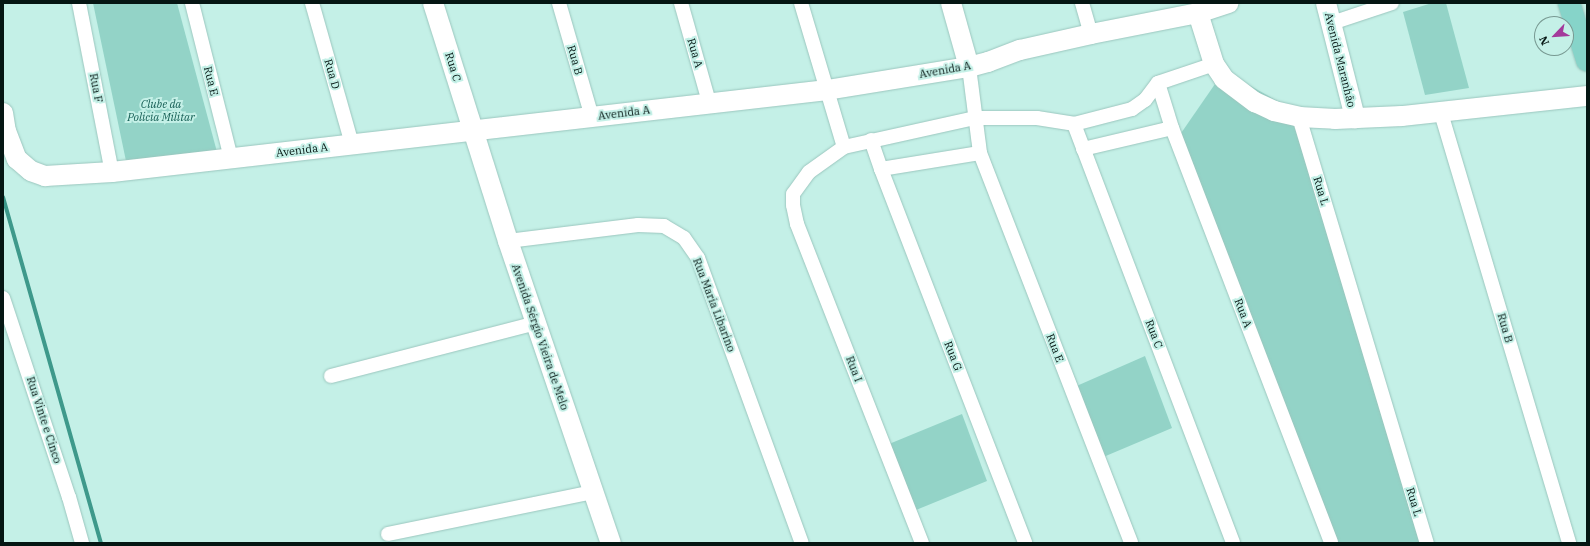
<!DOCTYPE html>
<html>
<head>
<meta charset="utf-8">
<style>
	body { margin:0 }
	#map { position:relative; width:1590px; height:546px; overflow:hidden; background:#c4f0e7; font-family:"IBM Plex Serif",serif }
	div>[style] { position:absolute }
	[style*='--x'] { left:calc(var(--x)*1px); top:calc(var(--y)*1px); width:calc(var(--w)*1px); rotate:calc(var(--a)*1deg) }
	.green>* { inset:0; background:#93d3c7 }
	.stream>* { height:4px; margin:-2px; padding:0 2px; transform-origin:2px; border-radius:2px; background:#3e998b }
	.roads { filter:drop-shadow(0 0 1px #9bc6be) drop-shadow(0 0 1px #9bc6be) }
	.street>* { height:14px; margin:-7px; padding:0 7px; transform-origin:7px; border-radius:7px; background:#fff }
	.secondary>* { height:20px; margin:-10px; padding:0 10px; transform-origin:10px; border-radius:10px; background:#fff }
	.primary>* { height:22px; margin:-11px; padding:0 11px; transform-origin:11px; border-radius:11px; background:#86d4c9 }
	span { translate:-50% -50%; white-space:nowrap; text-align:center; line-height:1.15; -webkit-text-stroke:4px #c4f0e7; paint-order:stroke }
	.street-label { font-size:11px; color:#051613 }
	.park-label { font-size:11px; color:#165f55; font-style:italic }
	.frame { position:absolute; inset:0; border:4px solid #051613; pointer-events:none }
	.north { position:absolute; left:1534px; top:16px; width:40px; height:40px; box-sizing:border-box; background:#c4f0e7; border:1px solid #789992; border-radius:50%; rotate:245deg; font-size:11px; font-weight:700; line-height:16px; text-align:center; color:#051613 }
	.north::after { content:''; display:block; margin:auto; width:14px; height:18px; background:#a43a9b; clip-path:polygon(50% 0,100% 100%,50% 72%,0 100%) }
</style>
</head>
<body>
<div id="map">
	<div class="green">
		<div style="clip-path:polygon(93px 3px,177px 3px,217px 152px,126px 161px)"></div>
		<div style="clip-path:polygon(1432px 3px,1446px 3px,1469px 88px,1425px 95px,1403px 12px)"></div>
		<div style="clip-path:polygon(1224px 71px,1288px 107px,1398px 449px,1421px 543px,1338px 543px,1177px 139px)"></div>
		<div style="clip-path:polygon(1145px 356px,1172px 428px,1101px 458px,1072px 388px)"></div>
		<div style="clip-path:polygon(962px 414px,987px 481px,916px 510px,889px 444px)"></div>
	</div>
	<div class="stream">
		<div style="--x:3;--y:197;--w:360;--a:74.2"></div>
	</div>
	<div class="roads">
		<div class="street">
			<div style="--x:79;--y:3;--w:172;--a:79"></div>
			<div style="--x:192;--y:3;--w:160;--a:75.9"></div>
			<div style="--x:312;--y:3;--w:147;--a:74.2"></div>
			<div style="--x:559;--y:3;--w:119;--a:73.9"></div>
			<div style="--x:681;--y:3;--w:103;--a:74.2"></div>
			<div style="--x:801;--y:3;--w:150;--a:73.4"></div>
			<div style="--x:1082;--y:3;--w:32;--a:74"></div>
			<div style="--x:1332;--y:23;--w:63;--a:-18.4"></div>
			<div style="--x:969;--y:67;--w:87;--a:82.7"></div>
			<div style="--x:980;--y:153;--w:418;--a:68.8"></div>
			<div style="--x:1158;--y:83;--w:47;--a:72.7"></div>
			<div style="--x:1172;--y:128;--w:444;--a:69"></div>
			<div style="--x:1441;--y:113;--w:449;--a:73.4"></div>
			<div style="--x:1299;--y:117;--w:445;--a:73.3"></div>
			<div style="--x:1074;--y:124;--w:448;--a:69.2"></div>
			<div style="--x:871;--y:140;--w:31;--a:71"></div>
			<div style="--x:881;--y:169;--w:401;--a:68.9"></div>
			<div style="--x:1083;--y:149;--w:91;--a:-13.3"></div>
			<div style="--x:881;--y:169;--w:100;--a:-9.2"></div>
			<div style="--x:508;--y:241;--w:131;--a:-7"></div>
			<div style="--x:638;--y:225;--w:26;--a:2"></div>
			<div style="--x:664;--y:226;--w:23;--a:31"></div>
			<div style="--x:684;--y:238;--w:24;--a:55"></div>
			<div style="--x:698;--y:258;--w:303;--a:70"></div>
			<div style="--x:3;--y:298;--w:210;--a:71.7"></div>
			<div style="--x:69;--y:497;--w:48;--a:74.2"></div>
			<div style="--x:331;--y:376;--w:212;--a:-14.5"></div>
			<div style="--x:388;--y:534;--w:209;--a:-11.6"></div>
			<div style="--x:922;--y:543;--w:343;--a:-111.4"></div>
			<div style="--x:797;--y:224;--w:19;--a:-102"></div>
			<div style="--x:793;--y:205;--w:11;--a:-90"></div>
			<div style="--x:793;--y:194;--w:27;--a:-54"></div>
			<div style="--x:809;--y:172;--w:43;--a:-35.5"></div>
			<div style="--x:844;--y:147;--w:134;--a:-12.5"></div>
			<div style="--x:975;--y:118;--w:62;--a:0"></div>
			<div style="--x:1037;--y:118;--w:37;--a:9"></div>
			<div style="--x:1074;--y:124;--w:60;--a:-14.5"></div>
			<div style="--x:1132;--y:109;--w:16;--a:-35"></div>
			<div style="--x:1145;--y:100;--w:21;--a:-53"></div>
			<div style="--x:1158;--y:83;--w:59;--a:-18.7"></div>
		</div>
		<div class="secondary">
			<div style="--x:433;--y:3;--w:250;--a:72.5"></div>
			<div style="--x:508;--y:241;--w:319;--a:71.2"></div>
			<div style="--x:951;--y:3;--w:66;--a:74.3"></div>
			<div style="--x:1326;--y:3;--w:119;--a:75.8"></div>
			<div style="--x:1198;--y:13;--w:53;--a:72.6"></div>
			<div style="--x:1214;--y:64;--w:18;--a:56"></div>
			<div style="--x:1224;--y:79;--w:39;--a:37"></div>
			<div style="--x:1255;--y:102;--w:21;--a:25"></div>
			<div style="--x:1274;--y:111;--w:26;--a:13"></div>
			<div style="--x:1299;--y:117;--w:36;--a:3"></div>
			<div style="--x:1335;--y:119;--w:67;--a:-2.6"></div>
			<div style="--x:1402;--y:116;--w:186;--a:-6.2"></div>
			<div style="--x:3;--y:113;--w:18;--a:81"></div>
			<div style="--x:6;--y:131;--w:30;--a:69"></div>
			<div style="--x:17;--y:159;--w:18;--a:41"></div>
			<div style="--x:31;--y:171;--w:15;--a:20"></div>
			<div style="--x:45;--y:176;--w:67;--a:-3.4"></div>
			<div style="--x:112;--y:172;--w:720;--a:-6.54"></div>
			<div style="--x:827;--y:90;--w:144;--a:-9.2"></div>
			<div style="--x:969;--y:67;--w:20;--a:-15"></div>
			<div style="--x:988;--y:62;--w:34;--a:-21"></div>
			<div style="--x:1020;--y:50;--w:73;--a:-12.7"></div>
			<div style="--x:1091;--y:34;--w:109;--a:-11.1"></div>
			<div style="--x:1198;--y:13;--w:32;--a:-18"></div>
		</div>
		<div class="primary">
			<div style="--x:1569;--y:3;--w:60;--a:72.5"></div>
		</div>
	</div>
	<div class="street-label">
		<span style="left:695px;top:53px;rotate:74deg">Rua A</span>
		<span style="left:575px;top:60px;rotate:74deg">Rua B</span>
		<span style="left:1340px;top:60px;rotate:76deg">Avenida Maranhão</span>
		<span style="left:453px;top:67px;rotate:73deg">Rua C</span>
		<span style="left:945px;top:70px;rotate:-10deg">Avenida A</span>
		<span style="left:332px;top:74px;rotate:74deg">Rua D</span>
		<span style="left:211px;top:81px;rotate:76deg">Rua E</span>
		<span style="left:96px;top:88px;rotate:79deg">Rua F</span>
		<span style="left:624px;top:113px;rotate:-7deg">Avenida A</span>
		<span style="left:302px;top:150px;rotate:-7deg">Avenida A</span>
		<span style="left:1321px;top:191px;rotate:73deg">Rua L</span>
		<span style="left:714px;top:305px;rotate:69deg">Rua Maria Libarino</span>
		<span style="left:1243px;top:313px;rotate:69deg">Rua A</span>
		<span style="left:1505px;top:328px;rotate:74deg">Rua B</span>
		<span style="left:1154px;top:334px;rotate:69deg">Rua C</span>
		<span style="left:540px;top:337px;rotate:71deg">Avenida Sérgio Vieira de Melo</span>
		<span style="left:1055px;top:348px;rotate:69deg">Rua E</span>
		<span style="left:953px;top:356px;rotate:69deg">Rua G</span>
		<span style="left:854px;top:369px;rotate:69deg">Rua I</span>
		<span style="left:44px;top:420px;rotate:72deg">Rua Vinte e Cinco</span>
		<span style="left:1414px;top:502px;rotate:73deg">Rua L</span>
	</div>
	<div class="park-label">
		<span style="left:161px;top:111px">Clube da<br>Policia Militar</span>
	</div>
	<div class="frame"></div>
	<div class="north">N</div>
</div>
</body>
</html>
